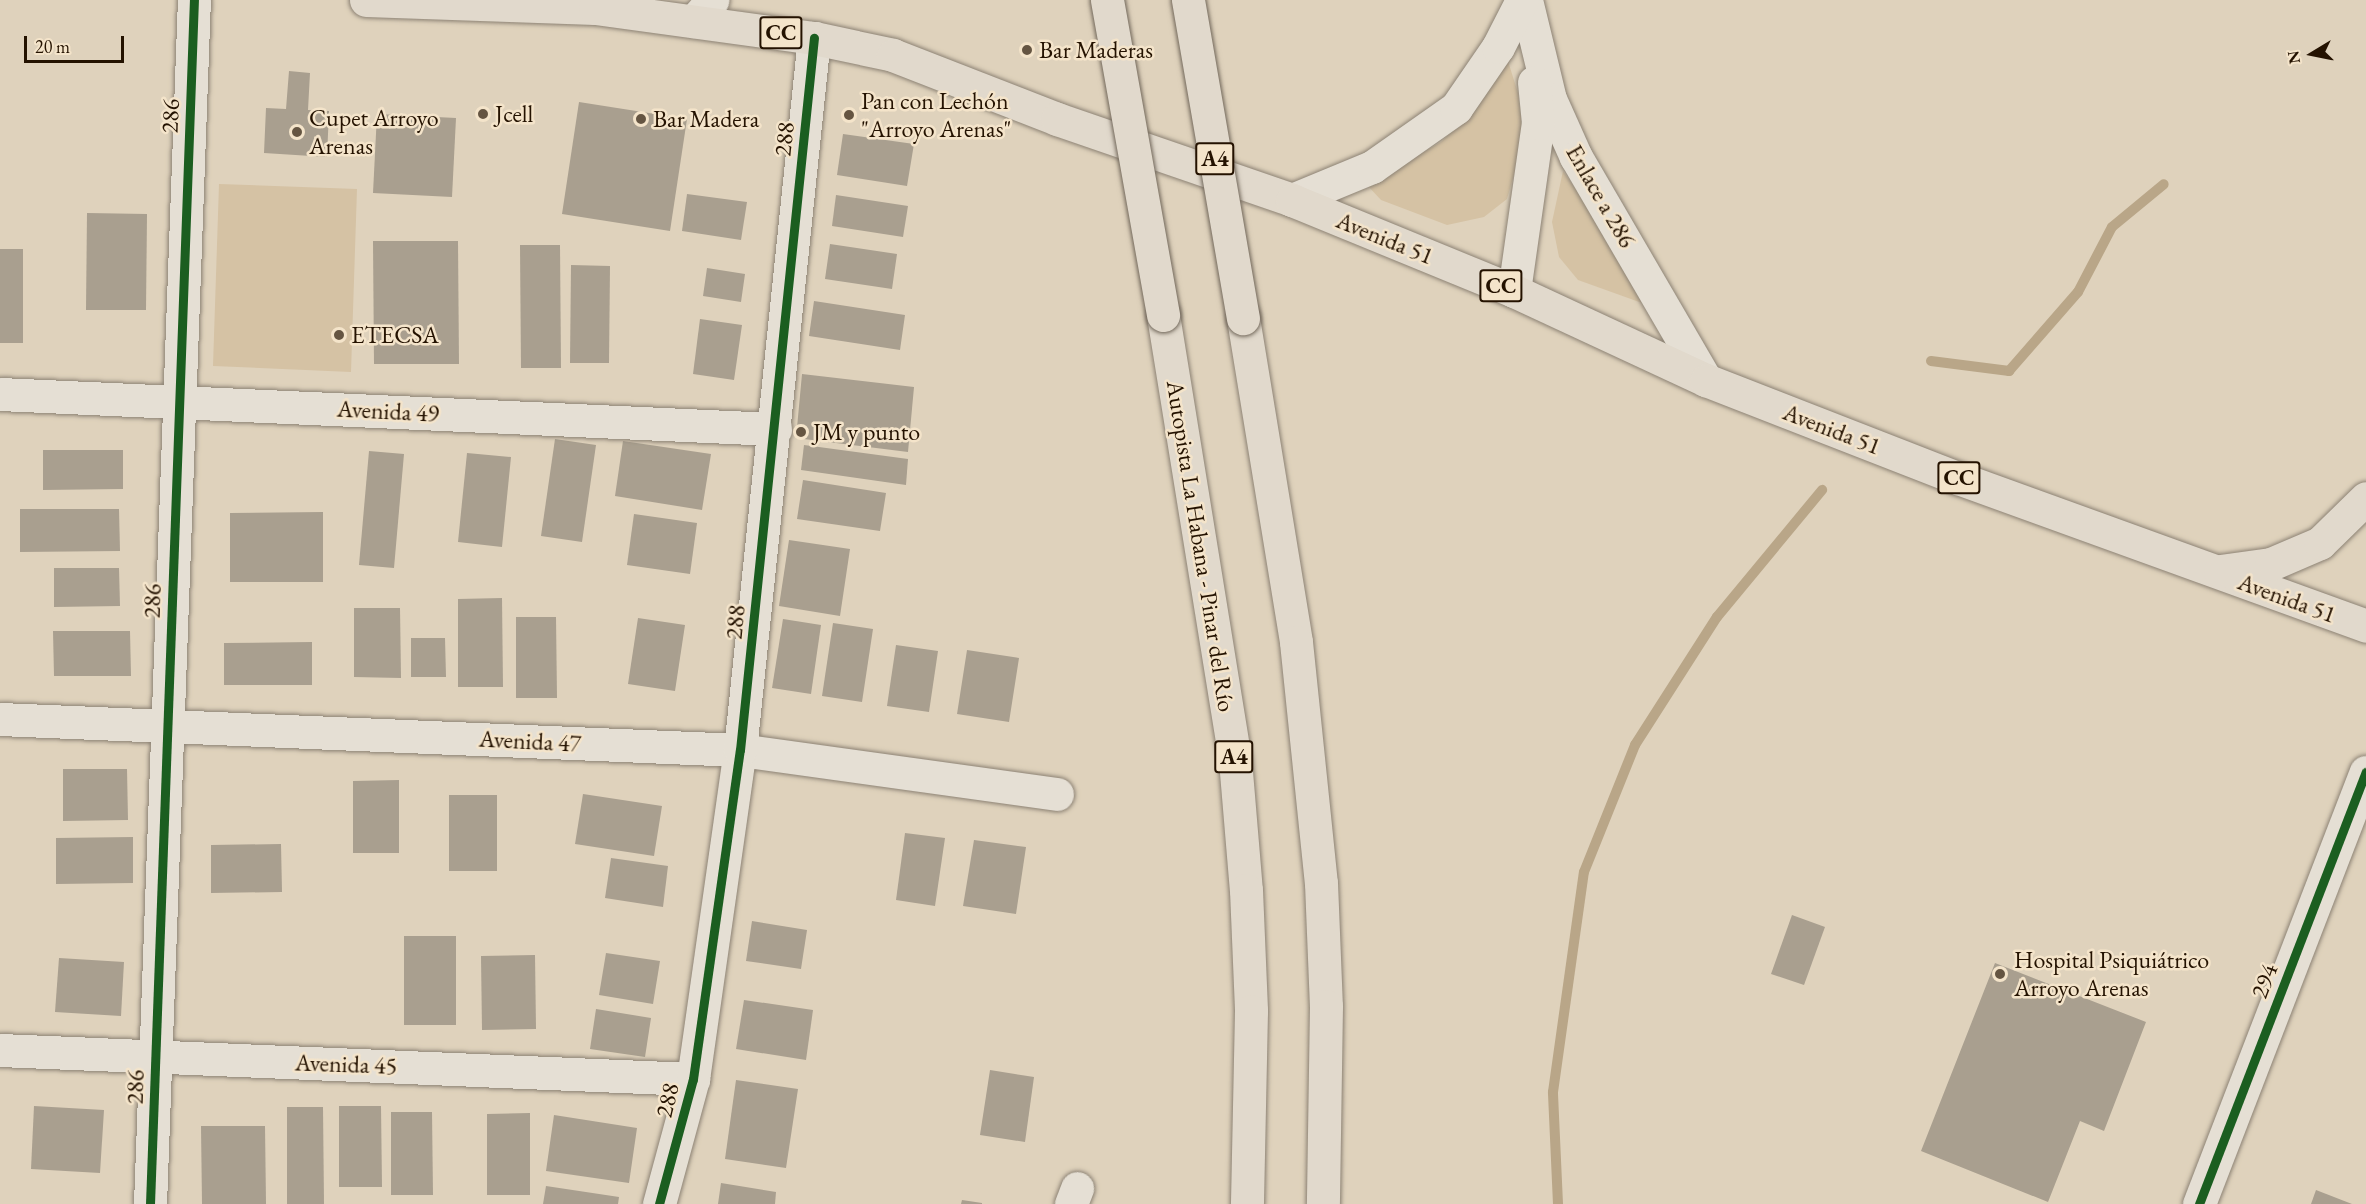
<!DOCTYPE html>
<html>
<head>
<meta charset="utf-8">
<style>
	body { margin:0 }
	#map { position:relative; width:2366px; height:1204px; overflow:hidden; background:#dfd2bc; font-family:"EB Garamond",serif }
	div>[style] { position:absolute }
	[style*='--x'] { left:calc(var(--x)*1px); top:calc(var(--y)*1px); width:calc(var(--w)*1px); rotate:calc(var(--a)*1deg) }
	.green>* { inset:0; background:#d5c2a4 }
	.stream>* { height:10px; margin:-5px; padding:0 5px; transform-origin:5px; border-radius:5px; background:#b9a688 }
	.building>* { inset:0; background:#a99f8f }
	.roads { filter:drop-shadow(0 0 2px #8c8274) drop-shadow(0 0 2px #8c8274) }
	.minor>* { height:33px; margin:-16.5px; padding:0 16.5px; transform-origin:16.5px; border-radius:16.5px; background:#e5dfd4 }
	.major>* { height:33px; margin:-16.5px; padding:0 16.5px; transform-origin:16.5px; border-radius:16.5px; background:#e1d9cc }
	.highway>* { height:33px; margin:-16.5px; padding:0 16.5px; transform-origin:16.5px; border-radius:16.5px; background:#e1d9cc }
	.bridges { filter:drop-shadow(0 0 2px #72685b) drop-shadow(0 0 2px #72685b) }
	.highway-bridge>* { height:33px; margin:-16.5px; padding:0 16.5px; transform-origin:16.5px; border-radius:16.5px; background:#e1d9cc }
	.cycleway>* { height:9px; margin:-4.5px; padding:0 4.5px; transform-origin:4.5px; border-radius:4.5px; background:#1b5e20 }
	.dots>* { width:16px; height:16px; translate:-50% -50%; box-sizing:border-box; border:3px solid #f4e4ca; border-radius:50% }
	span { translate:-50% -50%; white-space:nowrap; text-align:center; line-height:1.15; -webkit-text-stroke:5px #f4e4ca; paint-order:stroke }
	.shield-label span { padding:2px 4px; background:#f4e4ca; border:2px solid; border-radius:4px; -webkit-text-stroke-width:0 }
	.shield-label { font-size:22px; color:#241200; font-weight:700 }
	.poi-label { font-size:24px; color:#241200 }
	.left { translate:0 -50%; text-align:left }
	.street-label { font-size:24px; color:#241200 }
	.north { position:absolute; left:2282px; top:24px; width:60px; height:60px; -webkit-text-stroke:4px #f4e4ca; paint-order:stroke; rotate:260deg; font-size:16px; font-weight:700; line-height:24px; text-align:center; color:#241200 }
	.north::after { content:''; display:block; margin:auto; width:21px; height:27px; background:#241200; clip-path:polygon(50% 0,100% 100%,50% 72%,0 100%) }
	.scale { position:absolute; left:24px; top:36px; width:100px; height:27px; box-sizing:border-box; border:3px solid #241200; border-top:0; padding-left:8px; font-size:18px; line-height:21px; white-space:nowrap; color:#241200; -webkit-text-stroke:4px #f4e4ca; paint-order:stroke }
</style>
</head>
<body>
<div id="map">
	<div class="green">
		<div style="clip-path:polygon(1507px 58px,1518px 93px,1524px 139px,1507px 199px,1484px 217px,1447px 225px,1381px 200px,1367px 185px,1441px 142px,1471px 113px)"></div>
		<div style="clip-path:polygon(1563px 171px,1648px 294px,1642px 303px,1578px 280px,1559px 257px,1552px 222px)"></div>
		<div style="clip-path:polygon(219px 184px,357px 189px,351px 372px,213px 366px)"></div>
	</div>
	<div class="stream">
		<div style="--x:1931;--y:361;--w:79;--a:7.3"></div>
		<div style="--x:2009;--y:371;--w:105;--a:-48.9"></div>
		<div style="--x:2078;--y:292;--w:73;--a:-62.4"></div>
		<div style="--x:2112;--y:227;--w:67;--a:-39.6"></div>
		<div style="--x:1558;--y:1204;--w:112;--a:-92.6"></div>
		<div style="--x:1553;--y:1092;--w:222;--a:-82"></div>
		<div style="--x:1584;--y:872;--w:137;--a:-68.1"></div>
		<div style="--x:1635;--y:745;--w:152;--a:-57.4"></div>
		<div style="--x:1717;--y:617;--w:165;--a:-50.4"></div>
	</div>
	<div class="building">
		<div style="clip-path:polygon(289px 71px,310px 73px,308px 110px,329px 111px,327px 157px,264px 153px,266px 108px,286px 109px)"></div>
		<div style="clip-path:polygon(579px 102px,687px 119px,670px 231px,562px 214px)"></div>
		<div style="clip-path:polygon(377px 114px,456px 118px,452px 197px,373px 193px)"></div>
		<div style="clip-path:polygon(843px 134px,914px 144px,907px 186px,837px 175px)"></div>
		<div style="clip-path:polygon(687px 194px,747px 202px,741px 240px,682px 231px)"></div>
		<div style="clip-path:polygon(836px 195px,908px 206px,903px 237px,832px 226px)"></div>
		<div style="clip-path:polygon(87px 213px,147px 214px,146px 310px,86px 310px)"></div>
		<div style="clip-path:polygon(373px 241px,458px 241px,459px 364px,374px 364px)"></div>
		<div style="clip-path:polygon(830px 244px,897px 254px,892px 289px,825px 279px)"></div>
		<div style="clip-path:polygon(520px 245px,560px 245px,561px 368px,521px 368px)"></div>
		<div style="clip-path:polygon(0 249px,23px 249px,23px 343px,0 343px)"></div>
		<div style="clip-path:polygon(571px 265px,610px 266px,609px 363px,570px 363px)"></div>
		<div style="clip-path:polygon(707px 268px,745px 274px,741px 302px,703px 296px)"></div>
		<div style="clip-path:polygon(814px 301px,905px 315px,900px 350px,809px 336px)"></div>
		<div style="clip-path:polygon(700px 319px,742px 325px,734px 380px,693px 374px)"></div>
		<div style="clip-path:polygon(802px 374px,914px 387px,908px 452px,796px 438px)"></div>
		<div style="clip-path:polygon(555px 439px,596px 445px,582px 542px,541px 536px)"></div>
		<div style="clip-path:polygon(623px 441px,711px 454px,702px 510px,615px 496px)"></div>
		<div style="clip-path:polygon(804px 445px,908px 459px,906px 485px,801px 470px)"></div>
		<div style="clip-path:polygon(43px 450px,123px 450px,123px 489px,43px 490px)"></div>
		<div style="clip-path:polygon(369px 451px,404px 454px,394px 568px,359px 565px)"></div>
		<div style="clip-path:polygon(467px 453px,511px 457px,502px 547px,458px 542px)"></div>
		<div style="clip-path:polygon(803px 480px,886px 493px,880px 531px,797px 519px)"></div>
		<div style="clip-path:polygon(20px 509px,119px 509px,120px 551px,20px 552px)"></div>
		<div style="clip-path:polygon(323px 512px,323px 582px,230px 582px,230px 513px)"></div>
		<div style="clip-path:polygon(634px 514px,697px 523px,690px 574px,627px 565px)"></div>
		<div style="clip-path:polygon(789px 540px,850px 549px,840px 616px,779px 606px)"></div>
		<div style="clip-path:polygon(54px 568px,119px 568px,120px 606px,54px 607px)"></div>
		<div style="clip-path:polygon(502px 598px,503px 687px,458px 687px,458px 599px)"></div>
		<div style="clip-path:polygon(354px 608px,400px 608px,401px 678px,354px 677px)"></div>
		<div style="clip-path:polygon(516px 617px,556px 617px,557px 698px,516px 698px)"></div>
		<div style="clip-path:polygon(638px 618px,685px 625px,675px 691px,628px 684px)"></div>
		<div style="clip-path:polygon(783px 619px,821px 625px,811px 694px,772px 688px)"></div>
		<div style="clip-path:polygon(833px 623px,873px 629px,862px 702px,822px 696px)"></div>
		<div style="clip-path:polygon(53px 631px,130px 631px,131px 676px,54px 676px)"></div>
		<div style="clip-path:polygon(411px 638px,445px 638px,446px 677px,411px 677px)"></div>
		<div style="clip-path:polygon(312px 642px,312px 685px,224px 685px,224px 643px)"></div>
		<div style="clip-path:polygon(896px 645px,938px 651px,929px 712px,887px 706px)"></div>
		<div style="clip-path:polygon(967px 650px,1019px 658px,1009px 722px,957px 714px)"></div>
		<div style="clip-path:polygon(63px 769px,127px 769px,128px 820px,63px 821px)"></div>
		<div style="clip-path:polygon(399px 780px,399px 853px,353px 853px,353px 781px)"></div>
		<div style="clip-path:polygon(583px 794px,662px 806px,654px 856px,575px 844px)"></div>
		<div style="clip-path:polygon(449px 795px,497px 795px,497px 871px,449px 871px)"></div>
		<div style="clip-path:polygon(905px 833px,945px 838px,935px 906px,896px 900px)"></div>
		<div style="clip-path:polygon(133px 837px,133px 883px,56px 884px,56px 838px)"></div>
		<div style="clip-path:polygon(974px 840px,1026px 847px,1016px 914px,963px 906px)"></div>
		<div style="clip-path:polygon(281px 844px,282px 892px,211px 893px,211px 845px)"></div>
		<div style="clip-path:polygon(611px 858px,668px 866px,663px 907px,605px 898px)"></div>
		<div style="clip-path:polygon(1792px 915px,1825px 927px,1804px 985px,1771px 974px)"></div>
		<div style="clip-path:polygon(752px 921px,807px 930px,801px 969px,746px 961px)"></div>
		<div style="clip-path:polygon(404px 936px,456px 936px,456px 1025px,404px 1025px)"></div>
		<div style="clip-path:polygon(606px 953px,660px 961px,653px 1004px,599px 995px)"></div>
		<div style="clip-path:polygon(535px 955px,536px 1029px,482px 1030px,481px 956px)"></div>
		<div style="clip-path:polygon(59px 958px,124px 962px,121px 1016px,55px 1012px)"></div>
		<div style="clip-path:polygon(1995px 963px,2146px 1022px,2104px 1131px,2080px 1121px,2048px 1202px,1921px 1151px)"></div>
		<div style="clip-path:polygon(744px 1000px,813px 1010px,806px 1060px,736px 1049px)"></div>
		<div style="clip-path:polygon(596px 1009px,651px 1018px,645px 1057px,590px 1049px)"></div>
		<div style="clip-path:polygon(990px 1070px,1034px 1077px,1025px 1142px,980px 1135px)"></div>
		<div style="clip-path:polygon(736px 1080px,798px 1089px,786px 1168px,725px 1159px)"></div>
		<div style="clip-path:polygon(34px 1106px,104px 1110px,100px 1173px,31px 1169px)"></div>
		<div style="clip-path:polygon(339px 1106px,381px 1106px,382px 1187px,339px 1187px)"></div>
		<div style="clip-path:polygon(287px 1107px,323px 1107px,324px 1204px,287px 1204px)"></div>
		<div style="clip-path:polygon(391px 1112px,432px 1112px,433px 1195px,391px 1195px)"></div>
		<div style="clip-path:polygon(530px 1113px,530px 1195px,487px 1195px,487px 1114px)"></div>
		<div style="clip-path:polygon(554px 1115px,637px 1128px,629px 1183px,546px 1171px)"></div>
		<div style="clip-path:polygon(201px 1126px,265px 1126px,266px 1204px,202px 1204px)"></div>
		<div style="clip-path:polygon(721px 1183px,776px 1192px,775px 1204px,718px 1204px)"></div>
		<div style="clip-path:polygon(546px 1186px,619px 1197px,618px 1204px,543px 1204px)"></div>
		<div style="clip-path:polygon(2316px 1190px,2352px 1204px,2311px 1204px)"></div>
		<div style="clip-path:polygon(962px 1200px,982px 1203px,982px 1204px,961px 1204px)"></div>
	</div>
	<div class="roads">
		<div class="minor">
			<div style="--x:1526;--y:0;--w:102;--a:76.4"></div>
			<div style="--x:1550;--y:99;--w:64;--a:65.9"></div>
			<div style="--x:1576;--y:157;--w:258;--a:59.8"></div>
			<div style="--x:694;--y:21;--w:28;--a:-49"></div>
			<div style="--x:1292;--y:200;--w:87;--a:-22.4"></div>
			<div style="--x:1372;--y:167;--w:103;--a:-35.1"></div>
			<div style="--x:1456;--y:108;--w:74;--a:-55.5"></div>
			<div style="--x:1498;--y:47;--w:53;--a:-62.9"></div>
			<div style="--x:1514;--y:291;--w:170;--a:-81.9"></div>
			<div style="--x:1538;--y:123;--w:41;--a:-95.6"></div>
			<div style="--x:0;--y:394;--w:776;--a:2.59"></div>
			<div style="--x:0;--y:719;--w:741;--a:2.4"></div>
			<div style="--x:740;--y:750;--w:320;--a:7.9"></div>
			<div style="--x:0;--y:1050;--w:694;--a:2.4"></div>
			<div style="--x:150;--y:1204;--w:1205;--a:-87.91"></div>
			<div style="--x:659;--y:1204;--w:130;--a:-74.8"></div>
			<div style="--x:693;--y:1079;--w:332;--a:-81.9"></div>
			<div style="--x:740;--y:750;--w:716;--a:-84.07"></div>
			<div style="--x:1071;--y:1204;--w:17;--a:-69"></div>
			<div style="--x:2199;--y:1204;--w:463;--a:-68.9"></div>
		</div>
		<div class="major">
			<div style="--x:366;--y:0;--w:229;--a:2"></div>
			<div style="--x:595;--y:8;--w:221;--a:7.8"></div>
			<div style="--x:814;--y:38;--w:81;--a:12.1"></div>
			<div style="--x:893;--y:55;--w:176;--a:21.3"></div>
			<div style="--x:1057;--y:119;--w:249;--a:19"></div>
			<div style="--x:1292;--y:200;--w:240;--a:22.3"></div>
			<div style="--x:1514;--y:291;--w:212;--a:24.9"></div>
			<div style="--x:1706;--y:380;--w:270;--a:21.3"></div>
			<div style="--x:1958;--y:478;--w:434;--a:19.9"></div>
			<div style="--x:2220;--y:571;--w:51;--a:-7.8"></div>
			<div style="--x:2271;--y:564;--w:53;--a:-23.2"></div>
			<div style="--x:2320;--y:543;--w:64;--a:-44.4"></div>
		</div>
		<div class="highway">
			<div style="--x:1163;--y:315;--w:451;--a:80.8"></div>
			<div style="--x:1235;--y:760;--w:130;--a:85.2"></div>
			<div style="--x:1246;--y:890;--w:121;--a:87.6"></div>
			<div style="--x:1251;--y:1011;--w:193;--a:91.2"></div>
			<div style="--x:1243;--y:318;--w:328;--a:80.7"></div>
			<div style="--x:1296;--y:642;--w:242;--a:84.1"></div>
			<div style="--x:1321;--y:883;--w:123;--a:87.7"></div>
			<div style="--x:1326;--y:1006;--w:198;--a:90.9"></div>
		</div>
	</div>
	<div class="bridges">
		<div class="highway-bridge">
			<div style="--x:1107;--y:0;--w:320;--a:79.9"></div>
			<div style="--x:1188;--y:0;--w:323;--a:80.2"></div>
		</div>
	</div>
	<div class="cycleway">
		<div style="--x:150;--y:1204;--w:1205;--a:-87.91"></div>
		<div style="--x:659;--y:1204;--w:130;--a:-74.8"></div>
		<div style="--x:693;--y:1079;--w:332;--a:-81.9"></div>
		<div style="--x:740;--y:750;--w:716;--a:-84.07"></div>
		<div style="--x:2199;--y:1204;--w:463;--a:-68.9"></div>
	</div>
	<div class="dots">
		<div style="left:1027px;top:50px;background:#655542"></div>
		<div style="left:483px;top:114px;background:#655542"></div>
		<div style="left:849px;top:115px;background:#655542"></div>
		<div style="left:641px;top:119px;background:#655542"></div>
		<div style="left:297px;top:132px;background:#655542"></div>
		<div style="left:339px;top:335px;background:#655542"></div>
		<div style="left:801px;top:432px;background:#655542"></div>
		<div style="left:2000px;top:974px;background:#655542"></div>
	</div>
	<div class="shield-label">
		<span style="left:781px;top:33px">CC</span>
		<span style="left:1215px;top:159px">A4</span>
		<span style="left:1501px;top:286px">CC</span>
		<span style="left:1959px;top:478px">CC</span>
		<span style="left:1234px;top:757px">A4</span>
	</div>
	<div class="poi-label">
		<span class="left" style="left:1039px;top:50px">Bar Maderas</span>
		<span class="left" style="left:861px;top:115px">Pan con Lechón<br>"Arroyo Arenas"</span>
		<span class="left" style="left:495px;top:114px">Jcell</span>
		<span class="left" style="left:309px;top:132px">Cupet Arroyo<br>Arenas</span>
		<span class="left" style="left:653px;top:119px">Bar Madera</span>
		<span class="left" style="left:351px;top:335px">ETECSA</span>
		<span class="left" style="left:813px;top:432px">JM y punto</span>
		<span class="left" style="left:2014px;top:974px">Hospital Psiquiátrico<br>Arroyo Arenas</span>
	</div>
	<div class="street-label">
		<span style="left:170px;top:116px;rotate:-88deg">286</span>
		<span style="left:784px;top:139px;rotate:-84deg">288</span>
		<span style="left:1601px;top:196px;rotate:60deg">Enlace a 286</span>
		<span style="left:1385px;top:238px;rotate:22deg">Avenida 51</span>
		<span style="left:388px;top:411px;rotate:3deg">Avenida 49</span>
		<span style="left:1832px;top:429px;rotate:21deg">Avenida 51</span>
		<span style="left:1201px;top:546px;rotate:81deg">Autopista La Habana - Pinar del Río</span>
		<span style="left:2287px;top:598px;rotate:20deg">Avenida 51</span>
		<span style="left:152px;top:601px;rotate:-88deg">286</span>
		<span style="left:735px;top:622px;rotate:-84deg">288</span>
		<span style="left:530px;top:741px;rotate:3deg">Avenida 47</span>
		<span style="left:2264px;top:981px;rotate:-69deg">294</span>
		<span style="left:346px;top:1064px;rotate:2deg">Avenida 45</span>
		<span style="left:135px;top:1087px;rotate:-88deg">286</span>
		<span style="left:667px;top:1100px;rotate:-77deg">288</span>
	</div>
	<div class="north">N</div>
	<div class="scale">20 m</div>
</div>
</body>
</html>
